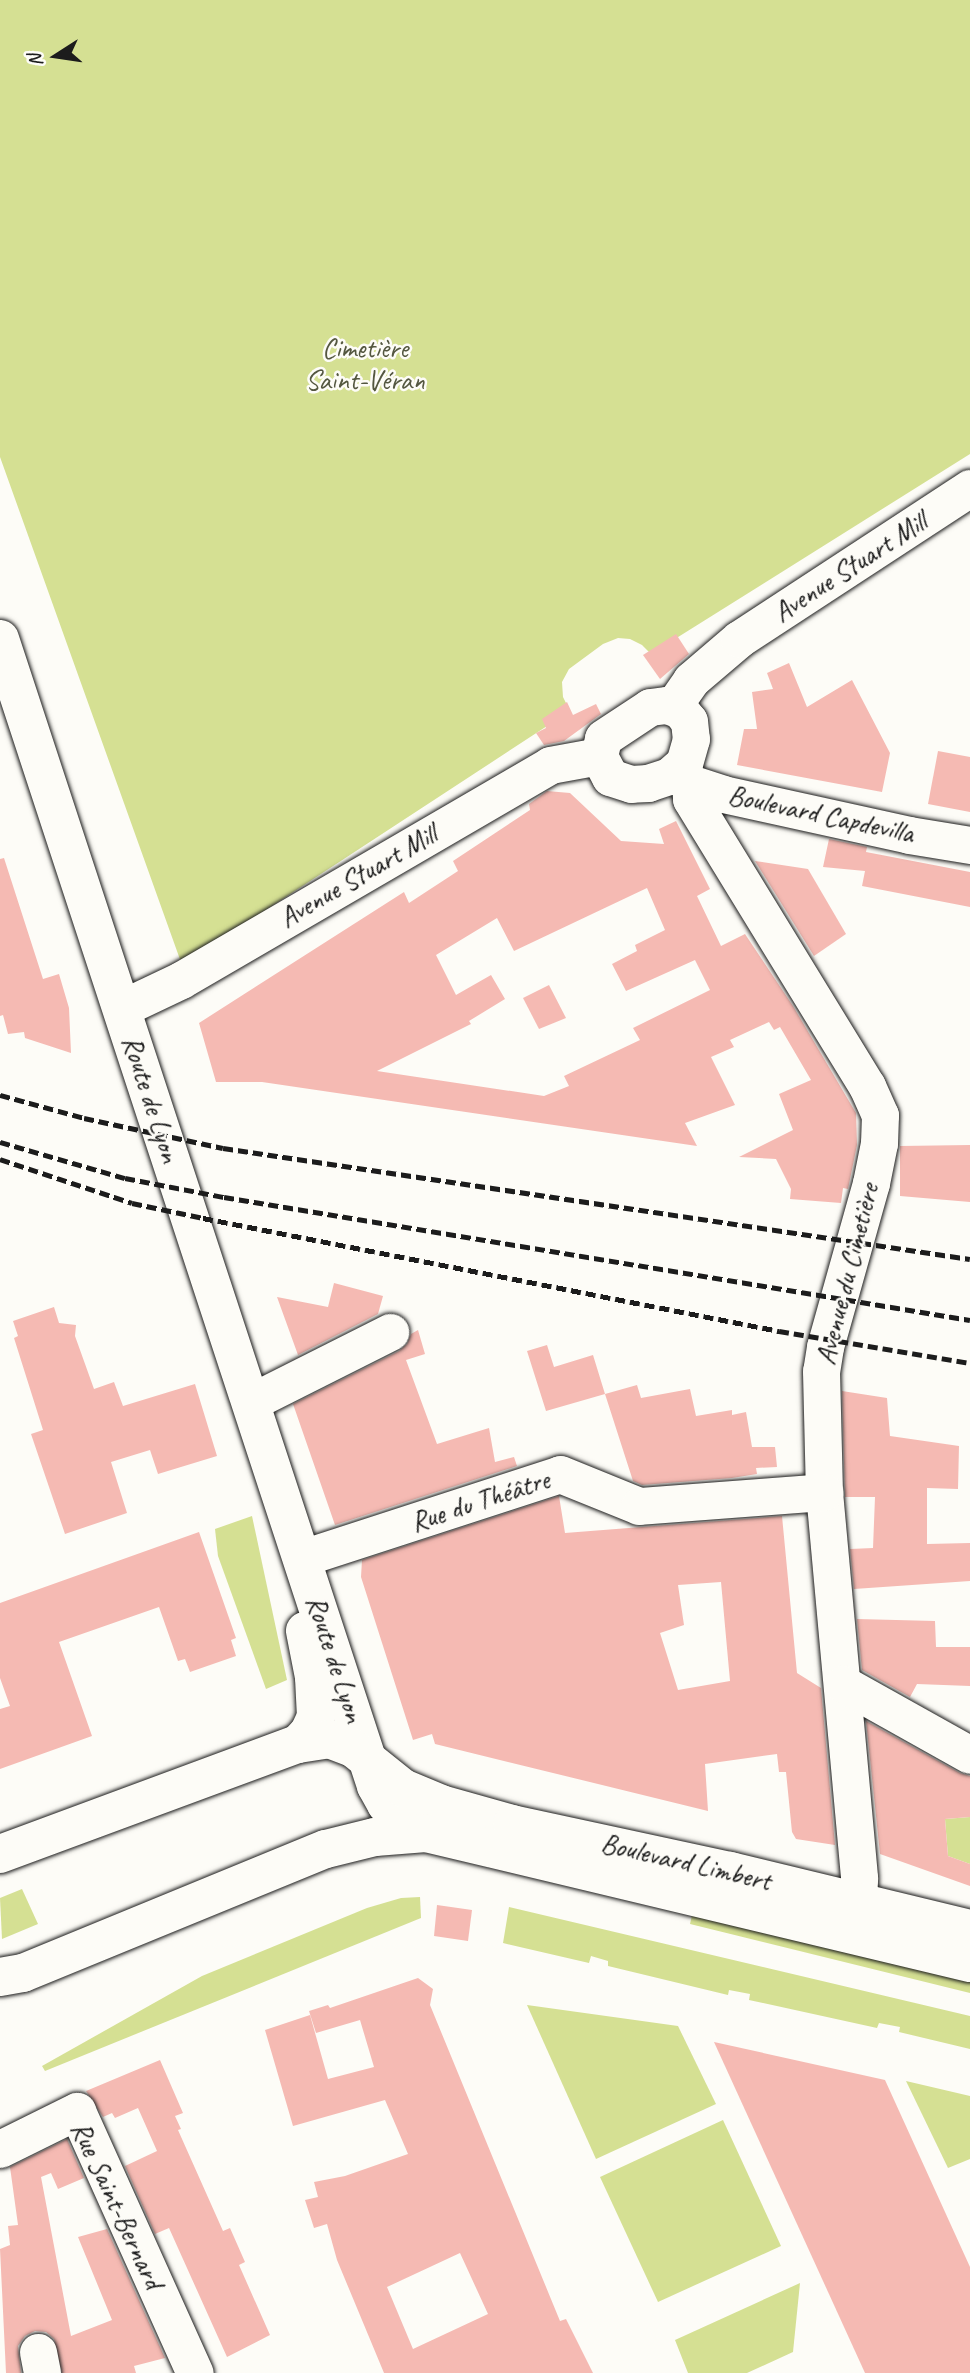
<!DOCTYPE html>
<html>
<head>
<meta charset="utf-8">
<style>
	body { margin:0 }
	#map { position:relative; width:970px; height:2373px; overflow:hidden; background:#fdfcf7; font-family:Caveat,sans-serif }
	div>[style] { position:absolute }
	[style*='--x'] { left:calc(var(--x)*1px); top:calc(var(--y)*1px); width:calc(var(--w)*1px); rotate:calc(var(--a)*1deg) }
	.green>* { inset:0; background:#d5e093 }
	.building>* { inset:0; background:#f5bab3 }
	.roads { filter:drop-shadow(0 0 2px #1c1c1c) drop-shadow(0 0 2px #1c1c1c) }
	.minor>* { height:37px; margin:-18.5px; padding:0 18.5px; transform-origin:18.5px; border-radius:18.5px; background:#fdfcf7 }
	.major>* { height:38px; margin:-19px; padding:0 19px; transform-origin:19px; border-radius:19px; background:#fdfcf7 }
	.rail>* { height:5px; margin-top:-2.5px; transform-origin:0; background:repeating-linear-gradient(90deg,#1c1c1c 0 10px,transparent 0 15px) }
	span { translate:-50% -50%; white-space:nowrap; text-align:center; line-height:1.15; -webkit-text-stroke:5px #fdfcf7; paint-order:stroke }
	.park-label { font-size:28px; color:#545740 }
	.street-label { font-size:28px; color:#1c1c1c }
	.north { position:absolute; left:21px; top:21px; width:70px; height:70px; -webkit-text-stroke:5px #fdfcf7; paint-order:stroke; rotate:258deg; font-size:19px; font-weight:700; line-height:28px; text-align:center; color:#1c1c1c }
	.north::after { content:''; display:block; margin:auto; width:24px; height:32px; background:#1c1c1c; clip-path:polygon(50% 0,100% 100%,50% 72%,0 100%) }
</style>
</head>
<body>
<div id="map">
	<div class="green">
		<div style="clip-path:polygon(0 0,970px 0,970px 454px,651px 654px,642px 645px,630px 639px,618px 638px,603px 644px,569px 669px,562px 682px,563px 697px,570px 711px,182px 965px,0 457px)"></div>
		<div style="clip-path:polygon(252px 1516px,287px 1680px,266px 1689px,218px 1556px,215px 1529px)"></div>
		<div style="clip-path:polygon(970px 1817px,970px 1864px,948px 1856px,945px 1819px)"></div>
		<div style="clip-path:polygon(22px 1889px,38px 1924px,2px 1939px,0 1898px)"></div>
		<div style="clip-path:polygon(420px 1897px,421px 1918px,45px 2071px,42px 2066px,202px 1976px,367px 1908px,401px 1898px)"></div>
		<div style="clip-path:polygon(509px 1907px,970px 2016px,970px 2049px,899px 2032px,900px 2027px,879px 2023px,877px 2028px,749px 2000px,750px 1994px,729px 1990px,728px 1995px,608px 1966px,608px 1961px,591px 1956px,589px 1963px,503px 1943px)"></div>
		<div style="clip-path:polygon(693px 1911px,970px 1978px,970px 1993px,690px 1924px)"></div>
		<div style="clip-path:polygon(527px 2005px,678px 2026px,716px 2104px,596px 2159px)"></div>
		<div style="clip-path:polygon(906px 2081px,970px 2096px,970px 2159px,948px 2168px)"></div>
		<div style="clip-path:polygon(723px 2120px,781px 2246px,658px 2302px,600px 2177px)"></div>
		<div style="clip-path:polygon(800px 2283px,793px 2352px,747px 2373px,688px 2373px,675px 2340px)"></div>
	</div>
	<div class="building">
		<div style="clip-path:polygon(676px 634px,689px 654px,660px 679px,643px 655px)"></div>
		<div style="clip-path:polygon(789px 663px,807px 707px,852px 680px,890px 753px,882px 792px,737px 765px,744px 729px,757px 729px,752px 692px,773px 689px,767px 673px)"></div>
		<div style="clip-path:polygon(567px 702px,573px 715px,596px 704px,601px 714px,564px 741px,544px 745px,536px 733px,546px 728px,542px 719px)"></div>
		<div style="clip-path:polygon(938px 751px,970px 757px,970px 812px,928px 804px)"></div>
		<div style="clip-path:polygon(evenodd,547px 791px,570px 793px,621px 841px,664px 844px,659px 829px,676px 821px,710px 889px,697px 896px,721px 946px,745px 934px,793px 1006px,856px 1113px,857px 1145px,848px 1189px,843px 1188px,841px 1203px,790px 1199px,791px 1189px,776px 1159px,739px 1157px,793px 1130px,779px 1094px,811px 1080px,780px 1027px,774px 1030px,769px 1022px,730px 1040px,734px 1047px,711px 1057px,735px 1105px,685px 1123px,697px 1146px,262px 1082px,216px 1082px,199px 1023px,404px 892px,409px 903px,458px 871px,453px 861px,530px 810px,529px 804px,547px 791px,647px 888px,665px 930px,635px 945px,637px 951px,612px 964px,626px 991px,695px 960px,710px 990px,633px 1028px,640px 1040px,564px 1076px,569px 1086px,544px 1096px,377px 1071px,471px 1024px,469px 1021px,505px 999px,491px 975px,456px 995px,436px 955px,497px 918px,514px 951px,647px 888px)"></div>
		<div style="clip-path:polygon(829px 839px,867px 847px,866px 852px,970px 872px,970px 907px,862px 886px,865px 871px,823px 867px)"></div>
		<div style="clip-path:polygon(4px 858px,43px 979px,59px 974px,69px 1008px,71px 1053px,25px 1038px,24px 1032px,8px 1034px,3px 1015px,0 1016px,0 859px)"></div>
		<div style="clip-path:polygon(755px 861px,808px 869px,846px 934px,814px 956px)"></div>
		<div style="clip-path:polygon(549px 985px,566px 1018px,539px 1029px,523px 998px)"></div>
		<div style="clip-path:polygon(970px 1145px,970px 1202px,900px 1196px,900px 1146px)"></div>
		<div style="clip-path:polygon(334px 1283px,383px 1296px,378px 1314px,298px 1355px,277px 1297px,328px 1307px)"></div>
		<div style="clip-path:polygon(54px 1307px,59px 1323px,76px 1325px,75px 1336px,94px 1389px,114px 1382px,123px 1406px,195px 1384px,217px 1456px,158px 1474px,150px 1450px,111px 1462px,127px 1513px,65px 1534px,31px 1434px,43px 1430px,14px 1338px,18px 1336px,13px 1321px)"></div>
		<div style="clip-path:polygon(418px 1330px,425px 1354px,406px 1360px,437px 1444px,489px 1428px,495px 1462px,514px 1457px,517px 1466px,335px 1525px,293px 1404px,399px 1351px,407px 1344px,411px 1334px)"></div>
		<div style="clip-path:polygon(547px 1345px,554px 1367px,593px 1355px,605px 1394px,546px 1411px,527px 1351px)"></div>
		<div style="clip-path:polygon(637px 1385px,641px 1398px,690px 1389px,696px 1416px,732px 1410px,732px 1415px,746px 1412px,752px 1447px,775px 1447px,777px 1467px,756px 1468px,757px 1474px,732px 1478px,642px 1485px,633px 1481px,605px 1394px)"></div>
		<div style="clip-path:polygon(842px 1391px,887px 1398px,890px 1436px,959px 1446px,958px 1489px,927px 1488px,927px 1544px,970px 1543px,970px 1581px,854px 1589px,850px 1549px,873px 1548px,875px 1497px,845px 1497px)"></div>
		<div style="clip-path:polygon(evenodd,559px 1496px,565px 1533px,782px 1516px,797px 1673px,821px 1688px,835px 1845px,796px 1839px,792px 1832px,786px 1772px,779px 1772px,777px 1754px,705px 1764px,708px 1811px,435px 1744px,432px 1734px,413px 1740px,361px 1577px,362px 1560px,559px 1496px,721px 1582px,730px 1681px,678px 1690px,660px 1633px,684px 1625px,678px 1585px,721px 1582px)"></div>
		<div style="clip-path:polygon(199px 1532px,236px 1638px,231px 1640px,236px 1656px,190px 1672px,185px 1659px,178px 1661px,159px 1607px,59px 1642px,92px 1736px,0 1769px,0 1709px,10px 1706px,0 1678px,0 1603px)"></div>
		<div style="clip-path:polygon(857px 1619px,935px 1621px,936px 1647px,970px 1647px,970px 1686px,917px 1684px,910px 1697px,862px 1670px)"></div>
		<div style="clip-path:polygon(866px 1721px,960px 1773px,970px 1776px,970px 1817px,945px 1819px,948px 1856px,970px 1864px,970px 1886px,880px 1854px)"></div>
		<div style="clip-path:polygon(437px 1905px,472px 1910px,468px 1941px,434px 1936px)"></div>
		<div style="clip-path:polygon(evenodd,418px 1978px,433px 1989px,430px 2005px,560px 2321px,566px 2319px,593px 2373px,384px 2373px,337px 2260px,327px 2224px,314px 2228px,305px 2200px,318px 2197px,314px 2182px,345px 2176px,408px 2154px,385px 2100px,293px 2126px,265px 2030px,310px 2015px,328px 2079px,374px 2067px,360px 2020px,316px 2033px,309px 2011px,328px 2005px,330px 2008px,418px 1978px,460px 2253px,488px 2314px,413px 2349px,387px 2287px,460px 2253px)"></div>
		<div style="clip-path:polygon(714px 2042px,885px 2080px,970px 2267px,970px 2373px,865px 2373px)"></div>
		<div style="clip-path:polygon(160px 2060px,183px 2113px,175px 2116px,181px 2129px,178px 2130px,223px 2231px,230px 2228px,245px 2262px,239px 2265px,270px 2335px,227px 2357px,169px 2228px,155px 2234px,125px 2166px,157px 2151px,138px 2108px,115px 2118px,112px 2113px,103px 2117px,86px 2091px)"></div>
		<div style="clip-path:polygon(67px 2139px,84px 2178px,58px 2189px,51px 2173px,41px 2177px,71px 2336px,112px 2320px,78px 2237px,107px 2229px,165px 2358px,134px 2366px,136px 2373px,62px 2373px,54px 2339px,46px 2332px,35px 2331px,25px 2336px,18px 2346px,21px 2373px,6px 2373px,0 2249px,10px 2245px,8px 2226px,18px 2225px,10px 2167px)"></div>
	</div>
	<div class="roads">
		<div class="minor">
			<div style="--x:667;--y:705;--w:14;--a:21"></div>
			<div style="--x:680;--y:710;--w:14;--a:51"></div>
			<div style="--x:689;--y:721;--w:18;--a:84"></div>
			<div style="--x:691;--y:739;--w:25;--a:106"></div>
			<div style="--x:684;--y:763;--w:20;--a:139"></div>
			<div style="--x:669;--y:776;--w:22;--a:162"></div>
			<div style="--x:648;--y:783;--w:17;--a:177"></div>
			<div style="--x:631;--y:784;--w:22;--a:-162"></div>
			<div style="--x:610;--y:777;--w:24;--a:-118"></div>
			<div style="--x:599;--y:756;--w:18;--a:-77"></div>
			<div style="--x:603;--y:738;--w:56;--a:-33.4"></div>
			<div style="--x:650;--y:707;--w:17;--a:-7"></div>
			<div style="--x:673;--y:706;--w:32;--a:-55"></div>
			<div style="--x:691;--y:680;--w:63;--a:-40.5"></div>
			<div style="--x:739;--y:639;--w:276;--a:-33.2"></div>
			<div style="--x:675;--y:773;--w:18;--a:34"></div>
			<div style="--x:690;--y:783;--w:35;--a:18"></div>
			<div style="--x:723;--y:794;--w:190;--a:12.4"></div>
			<div style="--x:909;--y:835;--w:62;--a:9.3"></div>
			<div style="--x:690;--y:783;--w:16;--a:86"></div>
			<div style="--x:691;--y:799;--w:337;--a:58.5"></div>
			<div style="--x:867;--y:1086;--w:32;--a:66"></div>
			<div style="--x:880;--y:1115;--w:28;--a:92"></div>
			<div style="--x:879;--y:1143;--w:41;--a:101.3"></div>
			<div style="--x:871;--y:1183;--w:170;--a:105.7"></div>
			<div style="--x:825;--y:1347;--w:24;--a:99"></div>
			<div style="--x:821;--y:1371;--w:121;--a:88.6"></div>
			<div style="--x:824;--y:1492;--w:388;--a:84.8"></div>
			<div style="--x:859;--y:1878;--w:24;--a:92"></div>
			<div style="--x:122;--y:1008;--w:65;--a:-25.4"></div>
			<div style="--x:181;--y:980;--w:427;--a:-30.2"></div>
			<div style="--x:550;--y:765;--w:50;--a:-10.4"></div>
			<div style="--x:251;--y:1402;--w:156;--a:-26.7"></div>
			<div style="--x:302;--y:1558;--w:271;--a:-18"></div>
			<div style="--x:560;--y:1474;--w:85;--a:22.1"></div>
			<div style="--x:639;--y:1506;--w:186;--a:-4.3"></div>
			<div style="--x:843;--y:1684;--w:145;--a:29.2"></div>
			<div style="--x:0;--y:2149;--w:86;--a:-26.3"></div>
			<div style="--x:77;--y:2111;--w:287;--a:65.8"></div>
			<div style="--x:38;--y:2352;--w:21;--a:79"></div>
		</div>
		<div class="major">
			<div style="--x:0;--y:639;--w:1207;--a:71.85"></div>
			<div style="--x:376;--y:1786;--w:21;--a:61"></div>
			<div style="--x:386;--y:1804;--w:21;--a:41"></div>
			<div style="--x:402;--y:1818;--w:28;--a:32"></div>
			<div style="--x:298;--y:1744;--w:16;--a:-47"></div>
			<div style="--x:309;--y:1732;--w:17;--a:-65"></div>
			<div style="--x:316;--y:1717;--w:40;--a:-92.9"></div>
			<div style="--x:314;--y:1677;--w:47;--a:-101.1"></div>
			<div style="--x:0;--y:1854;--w:318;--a:-20.3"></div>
			<div style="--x:298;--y:1744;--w:31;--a:-9"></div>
			<div style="--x:329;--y:1739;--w:26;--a:21"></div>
			<div style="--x:353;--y:1748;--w:64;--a:38.7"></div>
			<div style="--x:403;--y:1788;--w:41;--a:22.8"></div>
			<div style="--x:441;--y:1804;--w:74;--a:15.7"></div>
			<div style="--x:512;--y:1824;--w:223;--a:12.2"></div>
			<div style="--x:730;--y:1871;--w:247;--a:13.6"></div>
			<div style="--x:0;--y:1977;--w:23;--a:-10"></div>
			<div style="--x:23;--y:1973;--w:327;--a:-22.3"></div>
			<div style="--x:326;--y:1849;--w:50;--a:-13.8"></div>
			<div style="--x:375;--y:1837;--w:51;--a:-4.5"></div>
			<div style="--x:426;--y:1833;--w:559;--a:13.44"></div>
		</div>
	</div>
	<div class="rail">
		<div style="--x:0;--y:1095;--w:87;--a:15.3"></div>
		<div style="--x:84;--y:1118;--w:142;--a:12.2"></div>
		<div style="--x:223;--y:1148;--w:755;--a:8.45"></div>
		<div style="--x:0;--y:1142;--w:130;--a:16.1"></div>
		<div style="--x:125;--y:1178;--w:101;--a:10.9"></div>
		<div style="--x:224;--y:1197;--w:756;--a:9.36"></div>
		<div style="--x:0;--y:1159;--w:139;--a:18.4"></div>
		<div style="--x:132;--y:1203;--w:73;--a:11.9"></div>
		<div style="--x:203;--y:1218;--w:587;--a:11.1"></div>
		<div style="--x:779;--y:1331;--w:194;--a:9.5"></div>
	</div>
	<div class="park-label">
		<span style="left:365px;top:364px">Cimetière<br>Saint-Véran</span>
	</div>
	<div class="street-label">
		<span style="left:850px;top:567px;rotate:-33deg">Avenue Stuart Mill</span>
		<span style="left:821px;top:814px;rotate:12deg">Boulevard Capdevilla</span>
		<span style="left:358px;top:876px;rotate:-30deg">Avenue Stuart Mill</span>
		<span style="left:151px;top:1099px;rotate:72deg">Route de Lyon</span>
		<span style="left:847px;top:1274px;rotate:-76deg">Avenue du Cimetière</span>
		<span style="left:480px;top:1501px;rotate:-18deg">Rue du Théâtre</span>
		<span style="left:335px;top:1659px;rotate:72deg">Route de Lyon</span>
		<span style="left:686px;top:1862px;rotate:13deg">Boulevard Limbert</span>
		<span style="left:117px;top:2205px;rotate:65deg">Rue Saint-Bernard</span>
	</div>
	<div class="north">N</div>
</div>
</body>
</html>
